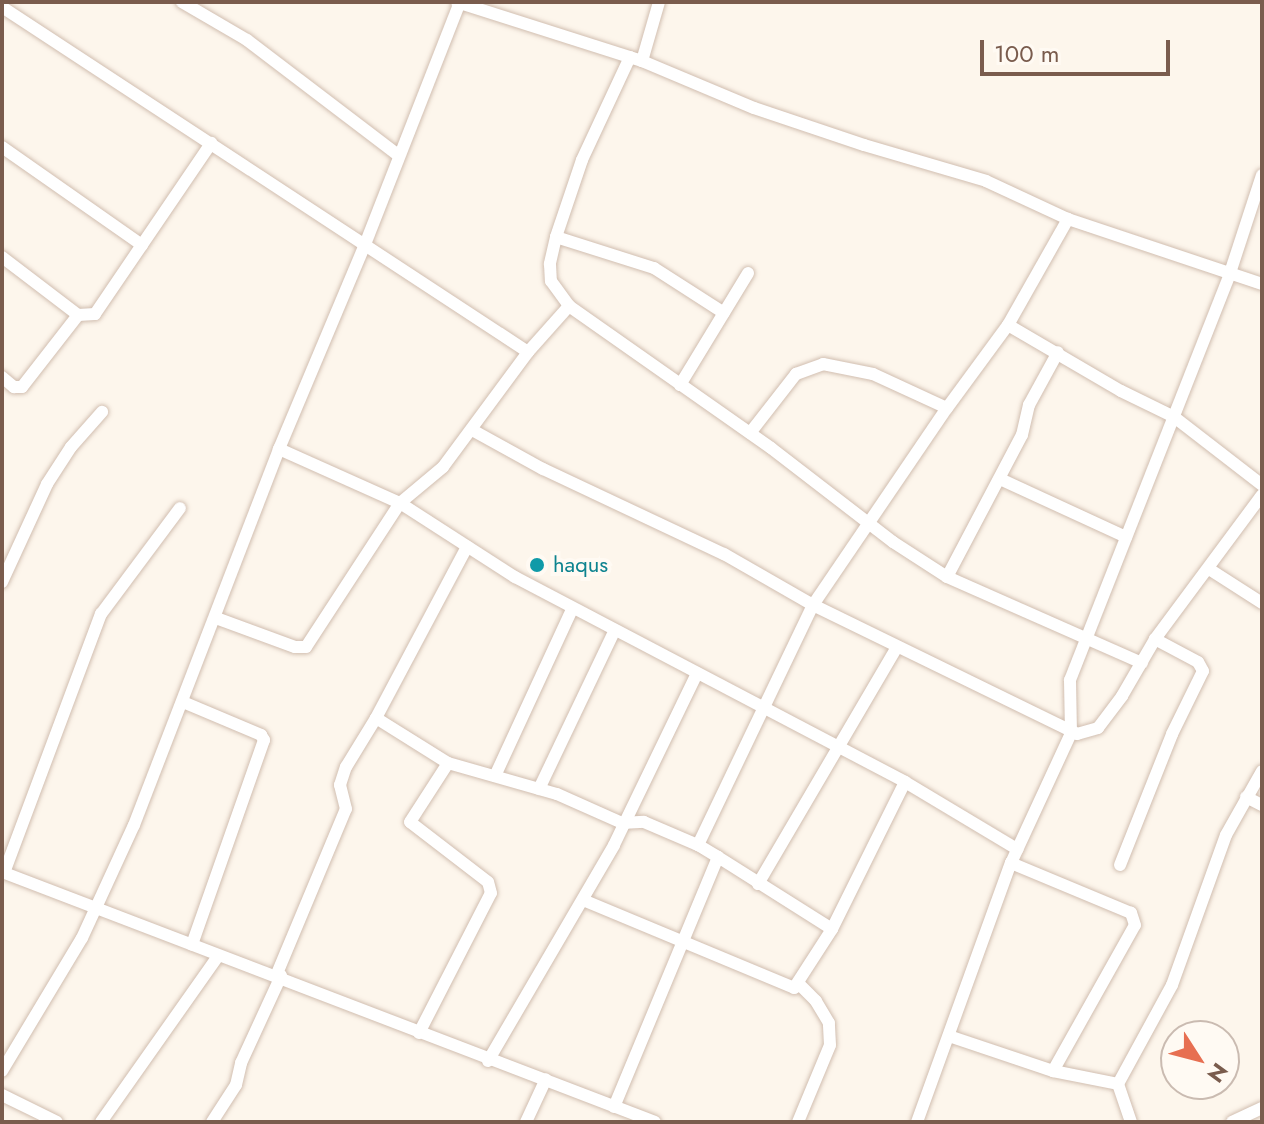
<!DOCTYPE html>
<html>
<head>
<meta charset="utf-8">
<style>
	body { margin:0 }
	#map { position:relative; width:1264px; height:1124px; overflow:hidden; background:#fdf6ec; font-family:Jost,sans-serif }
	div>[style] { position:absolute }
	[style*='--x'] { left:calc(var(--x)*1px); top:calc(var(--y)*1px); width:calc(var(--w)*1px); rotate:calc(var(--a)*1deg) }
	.roads { filter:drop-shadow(0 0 2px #d1beb0) drop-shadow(0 0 2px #d1beb0) }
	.street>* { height:12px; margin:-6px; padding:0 6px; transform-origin:6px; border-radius:6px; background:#fff }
	.dots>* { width:22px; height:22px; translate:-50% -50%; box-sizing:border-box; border:4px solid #fffaf3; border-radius:50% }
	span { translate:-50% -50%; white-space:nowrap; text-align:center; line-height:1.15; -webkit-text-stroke:8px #fffaf3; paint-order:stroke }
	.culture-label { font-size:22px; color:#0d838f }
	.left { translate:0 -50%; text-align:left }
	.frame { position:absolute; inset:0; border:4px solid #7a5c4d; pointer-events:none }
	.north { position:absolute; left:1160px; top:1020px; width:80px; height:80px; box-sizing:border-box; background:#fffaf3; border:2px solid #cabbb1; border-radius:50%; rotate:126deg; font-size:22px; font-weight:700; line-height:32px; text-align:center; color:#7a5c4d }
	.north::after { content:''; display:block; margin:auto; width:28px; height:36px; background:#e76f51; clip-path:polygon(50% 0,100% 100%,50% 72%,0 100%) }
	.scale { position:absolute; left:980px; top:40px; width:190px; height:36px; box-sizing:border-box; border:4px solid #7a5c4d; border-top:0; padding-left:10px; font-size:24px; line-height:28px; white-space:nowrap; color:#7a5c4d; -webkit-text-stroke:6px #fffaf3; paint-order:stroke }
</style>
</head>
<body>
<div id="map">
	<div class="roads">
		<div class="street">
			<div style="--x:182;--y:2;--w:75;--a:30.3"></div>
			<div style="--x:247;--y:40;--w:191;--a:37.3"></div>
			<div style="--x:457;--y:2;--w:194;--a:17.7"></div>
			<div style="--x:642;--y:61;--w:121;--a:22.8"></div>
			<div style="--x:754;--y:108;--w:116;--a:18.6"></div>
			<div style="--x:864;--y:145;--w:127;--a:16.4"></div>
			<div style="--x:986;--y:181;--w:90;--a:24.9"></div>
			<div style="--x:1068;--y:219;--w:205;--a:18.5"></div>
			<div style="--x:2;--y:7;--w:629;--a:33.26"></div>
			<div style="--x:630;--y:57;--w:114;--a:115"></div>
			<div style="--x:582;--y:160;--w:81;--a:108.7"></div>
			<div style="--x:556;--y:237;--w:28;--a:103"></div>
			<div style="--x:550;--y:264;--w:17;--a:87"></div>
			<div style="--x:551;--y:281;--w:31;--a:54"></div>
			<div style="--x:569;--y:306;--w:247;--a:35.1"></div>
			<div style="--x:771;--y:448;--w:154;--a:37.6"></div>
			<div style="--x:893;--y:542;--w:64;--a:32.9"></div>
			<div style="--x:947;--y:577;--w:213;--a:23.8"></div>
			<div style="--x:642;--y:61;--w:61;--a:-73.9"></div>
			<div style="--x:2;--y:147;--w:171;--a:35"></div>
			<div style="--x:556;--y:237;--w:103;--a:17.6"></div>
			<div style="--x:654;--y:268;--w:83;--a:32.7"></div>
			<div style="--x:2;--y:257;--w:96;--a:37.3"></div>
			<div style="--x:78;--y:315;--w:17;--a:-3"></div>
			<div style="--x:95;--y:314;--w:207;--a:-55.8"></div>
			<div style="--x:1008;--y:325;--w:131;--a:30.3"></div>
			<div style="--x:1121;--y:391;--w:59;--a:26.1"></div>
			<div style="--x:1174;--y:417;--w:111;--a:37.7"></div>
			<div style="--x:2;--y:377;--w:16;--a:40"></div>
			<div style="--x:14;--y:387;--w:8;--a:0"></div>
			<div style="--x:22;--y:387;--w:91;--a:-52.1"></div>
			<div style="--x:680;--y:385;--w:131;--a:-58.7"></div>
			<div style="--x:472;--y:430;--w:81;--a:28.8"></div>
			<div style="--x:543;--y:469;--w:200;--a:25.2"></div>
			<div style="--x:724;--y:554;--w:103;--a:29.8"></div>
			<div style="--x:813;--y:605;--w:294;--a:26"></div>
			<div style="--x:1077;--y:734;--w:22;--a:-16"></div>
			<div style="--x:1098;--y:728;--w:40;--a:-53"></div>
			<div style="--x:1122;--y:696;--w:66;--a:-59.9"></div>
			<div style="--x:1155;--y:639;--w:179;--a:-53.4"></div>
			<div style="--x:750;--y:433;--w:75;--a:-52.1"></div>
			<div style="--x:796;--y:374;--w:29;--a:-20"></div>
			<div style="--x:823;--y:364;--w:51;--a:11.3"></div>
			<div style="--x:873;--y:374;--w:81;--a:24.7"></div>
			<div style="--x:279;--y:449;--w:133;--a:24.1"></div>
			<div style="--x:400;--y:503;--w:137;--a:32.8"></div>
			<div style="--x:515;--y:577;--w:441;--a:27.7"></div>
			<div style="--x:905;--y:782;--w:131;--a:30.9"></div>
			<div style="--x:1000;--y:479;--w:139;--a:24.7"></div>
			<div style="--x:1209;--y:569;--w:63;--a:32.7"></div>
			<div style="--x:947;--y:577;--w:161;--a:-62.2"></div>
			<div style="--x:1022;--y:435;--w:31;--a:-77"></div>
			<div style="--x:1029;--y:405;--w:60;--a:-61.3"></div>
			<div style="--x:2;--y:582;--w:108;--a:-65.3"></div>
			<div style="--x:47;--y:484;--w:44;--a:-57"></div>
			<div style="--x:71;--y:447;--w:47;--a:-48.5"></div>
			<div style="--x:216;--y:618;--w:84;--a:20.2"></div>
			<div style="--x:295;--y:647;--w:11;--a:0"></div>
			<div style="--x:306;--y:647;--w:172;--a:-56.9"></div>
			<div style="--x:400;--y:503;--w:56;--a:-39.9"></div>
			<div style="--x:443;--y:467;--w:143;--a:-53.5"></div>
			<div style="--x:528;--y:352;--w:62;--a:-48.3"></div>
			<div style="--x:183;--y:702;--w:85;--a:22.9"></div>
			<div style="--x:261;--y:735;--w:6;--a:59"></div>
			<div style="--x:264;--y:740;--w:217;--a:109.4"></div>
			<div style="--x:376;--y:718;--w:85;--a:32"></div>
			<div style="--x:448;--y:763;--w:113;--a:15.9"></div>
			<div style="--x:557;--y:794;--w:71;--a:24"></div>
			<div style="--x:622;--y:823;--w:22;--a:-3"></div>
			<div style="--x:644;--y:822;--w:59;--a:23.1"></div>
			<div style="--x:495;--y:776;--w:184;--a:-65.2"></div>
			<div style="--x:539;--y:789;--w:176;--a:-64.5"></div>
			<div style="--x:1246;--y:797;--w:18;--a:27"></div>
			<div style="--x:718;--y:857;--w:135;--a:32.3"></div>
			<div style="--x:832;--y:929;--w:164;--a:-63.6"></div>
			<div style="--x:1120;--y:865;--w:141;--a:-68.3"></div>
			<div style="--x:1172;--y:734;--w:70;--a:-63.8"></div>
			<div style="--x:1203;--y:671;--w:10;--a:-119"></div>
			<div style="--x:1198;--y:662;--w:49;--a:-151.9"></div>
			<div style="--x:2;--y:872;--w:699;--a:20.95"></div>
			<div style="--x:4;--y:873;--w:277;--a:-69.5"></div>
			<div style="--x:101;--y:614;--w:132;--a:-53.3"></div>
			<div style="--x:758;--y:884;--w:275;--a:-59.6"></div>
			<div style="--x:583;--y:900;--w:229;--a:22.6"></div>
			<div style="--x:794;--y:988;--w:70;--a:-57.2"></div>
			<div style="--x:276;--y:976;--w:181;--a:-67.3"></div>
			<div style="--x:346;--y:809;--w:25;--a:-104"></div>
			<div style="--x:340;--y:785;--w:19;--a:-72"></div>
			<div style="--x:346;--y:767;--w:57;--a:-58.5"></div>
			<div style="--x:376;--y:718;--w:194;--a:-62"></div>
			<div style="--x:419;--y:1033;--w:157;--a:-62.8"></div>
			<div style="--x:491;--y:893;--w:11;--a:-105"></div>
			<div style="--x:488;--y:882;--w:98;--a:-142.4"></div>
			<div style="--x:410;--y:822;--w:70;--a:-57.2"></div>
			<div style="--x:949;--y:1036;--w:110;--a:18.6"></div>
			<div style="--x:1053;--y:1071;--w:167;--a:-60.7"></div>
			<div style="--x:1135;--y:925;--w:13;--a:-108"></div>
			<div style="--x:1131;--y:913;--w:130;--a:-157.4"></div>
			<div style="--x:488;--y:1061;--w:250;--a:-59.7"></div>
			<div style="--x:614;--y:845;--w:191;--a:-64.2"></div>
			<div style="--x:2;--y:1071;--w:155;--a:-59"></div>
			<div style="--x:82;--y:938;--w:124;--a:-65.3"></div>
			<div style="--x:134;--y:825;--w:403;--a:-68.9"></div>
			<div style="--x:279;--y:449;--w:219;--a:-67.2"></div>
			<div style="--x:364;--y:247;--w:263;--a:-68.6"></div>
			<div style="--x:1053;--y:1071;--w:66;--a:11.3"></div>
			<div style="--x:2;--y:1095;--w:61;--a:26.1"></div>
			<div style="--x:614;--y:1107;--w:271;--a:-67.4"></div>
			<div style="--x:718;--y:857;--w:23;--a:-149"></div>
			<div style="--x:698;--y:845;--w:266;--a:-64.4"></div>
			<div style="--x:813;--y:605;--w:238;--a:-55.8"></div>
			<div style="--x:947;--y:408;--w:103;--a:-53.7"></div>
			<div style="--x:1008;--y:325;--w:122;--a:-60.5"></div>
			<div style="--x:101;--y:1122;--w:203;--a:-54.8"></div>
			<div style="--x:212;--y:1122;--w:44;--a:-57"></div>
			<div style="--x:236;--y:1085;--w:23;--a:-77"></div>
			<div style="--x:241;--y:1063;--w:96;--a:-65.3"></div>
			<div style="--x:526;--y:1122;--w:47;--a:-65.1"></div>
			<div style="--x:798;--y:1122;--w:83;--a:-67.4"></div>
			<div style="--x:830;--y:1045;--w:22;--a:-93"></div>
			<div style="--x:829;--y:1023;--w:26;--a:-121"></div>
			<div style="--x:816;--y:1001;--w:24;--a:-135"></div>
			<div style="--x:917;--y:1122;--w:276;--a:-70.1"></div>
			<div style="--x:1011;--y:863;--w:143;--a:-65.2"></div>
			<div style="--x:1071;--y:733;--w:53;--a:-91.1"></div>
			<div style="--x:1070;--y:680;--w:437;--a:-68.5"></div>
			<div style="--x:1230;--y:273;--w:103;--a:-71.9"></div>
			<div style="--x:1131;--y:1122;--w:40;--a:-108.9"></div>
			<div style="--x:1118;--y:1084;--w:113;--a:-61.4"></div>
			<div style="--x:1172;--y:985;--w:159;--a:-70.2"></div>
			<div style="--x:1226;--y:835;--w:73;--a:-60.6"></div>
			<div style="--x:1232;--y:1122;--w:33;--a:-25"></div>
		</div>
	</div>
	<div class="dots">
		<div style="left:537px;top:565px;background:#0f9aa8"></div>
	</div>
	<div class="culture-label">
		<span class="left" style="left:553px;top:565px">haqus</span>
	</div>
	<div class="frame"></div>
	<div class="north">N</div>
	<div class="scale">100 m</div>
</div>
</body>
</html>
